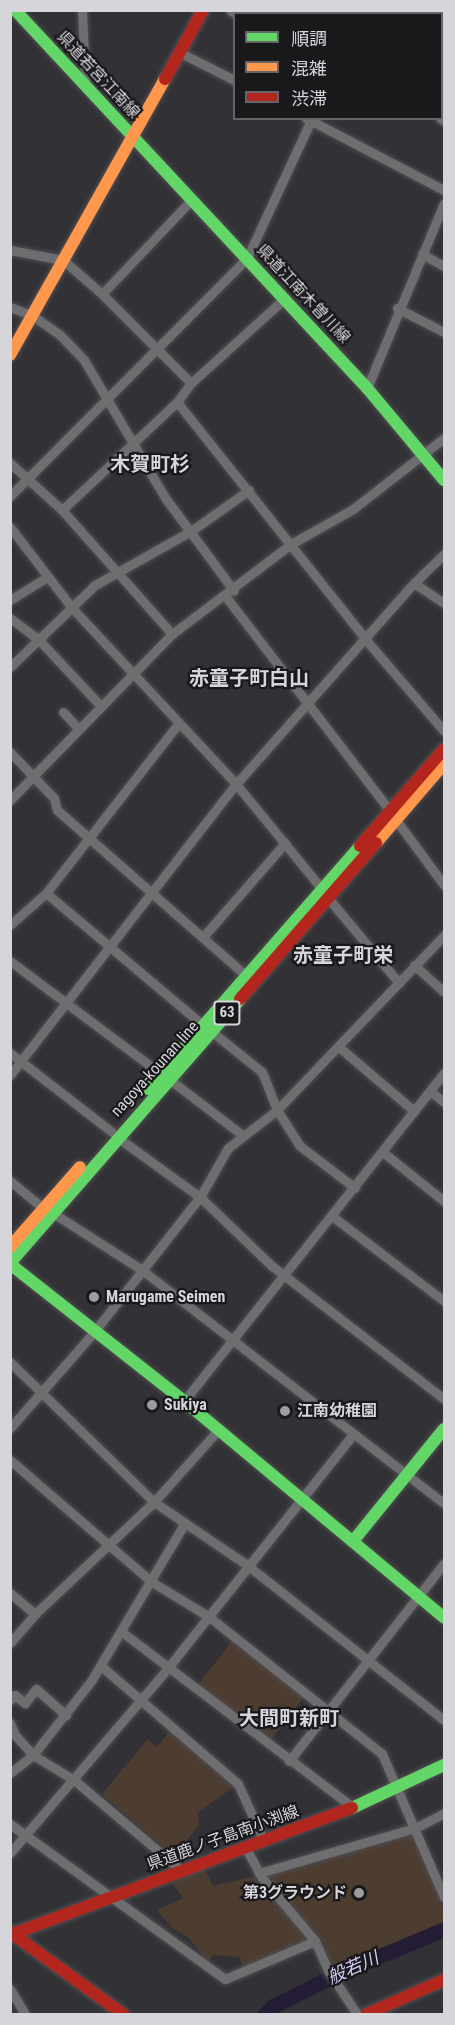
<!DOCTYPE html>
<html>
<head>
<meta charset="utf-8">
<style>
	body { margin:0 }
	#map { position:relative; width:455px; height:2025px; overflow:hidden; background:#323135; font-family:"Roboto Condensed","Noto Sans JP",sans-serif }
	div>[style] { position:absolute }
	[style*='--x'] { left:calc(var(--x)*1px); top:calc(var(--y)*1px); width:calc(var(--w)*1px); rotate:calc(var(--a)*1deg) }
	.green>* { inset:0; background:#4d3d31 }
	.river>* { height:15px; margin:-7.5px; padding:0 7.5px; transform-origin:7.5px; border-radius:7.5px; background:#231c34 }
	.roads { filter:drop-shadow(0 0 2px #4f4e52) drop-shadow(0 0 2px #4f4e52) }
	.street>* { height:9px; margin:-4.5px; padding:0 4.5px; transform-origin:4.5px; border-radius:4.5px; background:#6e6e70 }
	.fast>* { height:12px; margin:-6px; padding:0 6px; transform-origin:6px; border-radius:6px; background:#63d668 }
	.slow>* { height:12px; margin:-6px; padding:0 6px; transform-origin:6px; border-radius:6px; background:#ff974d }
	.jam>* { height:12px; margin:-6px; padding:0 6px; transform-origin:6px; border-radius:6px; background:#b3261e }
	.dots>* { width:16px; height:16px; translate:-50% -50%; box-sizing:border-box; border:3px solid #19181b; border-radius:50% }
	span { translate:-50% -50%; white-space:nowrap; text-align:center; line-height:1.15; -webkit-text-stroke:4.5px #19181b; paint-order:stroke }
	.shield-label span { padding:2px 4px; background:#19181b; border:2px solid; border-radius:4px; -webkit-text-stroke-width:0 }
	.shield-label { font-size:15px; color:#d6d5da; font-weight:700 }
	.street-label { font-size:16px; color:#d6d5da }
	.poi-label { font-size:16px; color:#d6d5da; font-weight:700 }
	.left { translate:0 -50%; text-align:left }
	.right { translate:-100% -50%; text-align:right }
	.water-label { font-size:18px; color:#d3c9f7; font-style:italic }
	.quarter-label { font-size:20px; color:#d6d5da; font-weight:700 }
	.frame { position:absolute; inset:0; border:12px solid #d6d5da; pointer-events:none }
	.legend { position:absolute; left:233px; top:12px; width:210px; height:108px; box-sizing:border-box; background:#19181b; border:2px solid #656467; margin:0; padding:8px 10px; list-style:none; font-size:18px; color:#d6d5da }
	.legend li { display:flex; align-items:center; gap:12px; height:30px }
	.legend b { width:30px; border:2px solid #656467 }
</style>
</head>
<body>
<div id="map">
	<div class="green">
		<div style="clip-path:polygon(232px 1641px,304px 1697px,269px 1742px,197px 1686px)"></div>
		<div style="clip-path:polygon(171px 1729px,234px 1787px,198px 1812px,199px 1825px,174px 1856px,102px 1794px,148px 1739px,157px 1747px)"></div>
		<div style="clip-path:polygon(412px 1834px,444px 1909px,444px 1924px,332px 1967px,322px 1941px,265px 1876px)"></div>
		<div style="clip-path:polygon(204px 1868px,213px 1886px,256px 1876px,308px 1940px,243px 1967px,239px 1957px,213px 1955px,208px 1962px,189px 1938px,172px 1928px,157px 1910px,183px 1898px,172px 1883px)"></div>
	</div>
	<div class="river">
		<div style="--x:265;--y:2014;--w:11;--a:-45"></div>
		<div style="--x:273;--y:2006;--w:72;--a:-26.6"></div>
		<div style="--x:337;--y:1974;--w:116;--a:-22.8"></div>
	</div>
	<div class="roads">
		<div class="street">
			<div style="--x:82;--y:10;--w:73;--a:87.6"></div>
			<div style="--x:230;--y:10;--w:7;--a:34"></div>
			<div style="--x:419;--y:10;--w:8;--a:30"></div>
			<div style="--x:372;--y:14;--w:4;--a:-63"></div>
			<div style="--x:439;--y:14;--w:4;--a:-63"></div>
			<div style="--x:442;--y:21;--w:3;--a:45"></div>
			<div style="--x:181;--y:53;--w:59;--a:27"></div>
			<div style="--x:306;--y:118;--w:156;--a:27.6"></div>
			<div style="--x:440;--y:118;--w:5;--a:37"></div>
			<div style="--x:10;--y:250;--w:54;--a:10.7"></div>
			<div style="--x:63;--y:260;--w:52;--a:41.1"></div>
			<div style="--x:102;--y:294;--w:126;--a:45"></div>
			<div style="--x:422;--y:254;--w:25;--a:29"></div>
			<div style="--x:102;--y:294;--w:131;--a:-46.5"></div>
			<div style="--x:10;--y:307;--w:25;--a:21"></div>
			<div style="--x:33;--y:316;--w:33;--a:35"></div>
			<div style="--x:60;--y:335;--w:35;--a:46"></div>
			<div style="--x:84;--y:360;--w:161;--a:59.5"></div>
			<div style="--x:166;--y:499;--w:114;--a:53.5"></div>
			<div style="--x:397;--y:308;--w:53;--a:27.1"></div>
			<div style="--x:367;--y:388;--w:200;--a:-67.4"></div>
			<div style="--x:177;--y:402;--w:304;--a:51.5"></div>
			<div style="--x:366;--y:640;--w:120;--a:49.4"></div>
			<div style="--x:10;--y:463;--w:70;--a:42.1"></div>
			<div style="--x:62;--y:510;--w:166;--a:48.4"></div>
			<div style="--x:10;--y:496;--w:336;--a:-45.1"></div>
			<div style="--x:247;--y:258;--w:154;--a:-65.1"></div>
			<div style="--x:62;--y:510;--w:158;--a:-43.2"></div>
			<div style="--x:177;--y:402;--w:24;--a:-54"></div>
			<div style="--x:191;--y:383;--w:127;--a:-42.1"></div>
			<div style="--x:10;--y:527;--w:103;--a:52.5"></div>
			<div style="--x:73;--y:609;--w:239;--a:47"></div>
			<div style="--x:236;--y:784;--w:136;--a:50.7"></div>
			<div style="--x:414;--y:583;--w:36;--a:34"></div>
			<div style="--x:226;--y:597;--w:270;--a:52.5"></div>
			<div style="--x:10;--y:600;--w:44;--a:-31.9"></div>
			<div style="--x:10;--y:618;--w:35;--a:37"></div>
			<div style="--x:38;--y:639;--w:92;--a:46.8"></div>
			<div style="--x:10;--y:667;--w:118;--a:-44"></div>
			<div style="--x:95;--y:585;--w:110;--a:-29.4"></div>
			<div style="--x:191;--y:531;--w:71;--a:-35.3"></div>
			<div style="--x:63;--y:712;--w:23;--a:47"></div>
			<div style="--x:10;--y:752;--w:64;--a:46.3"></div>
			<div style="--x:54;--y:798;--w:12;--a:76"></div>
			<div style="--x:57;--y:810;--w:257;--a:41.2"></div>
			<div style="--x:10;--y:800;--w:232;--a:-45.7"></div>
			<div style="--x:172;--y:634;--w:149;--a:-37.1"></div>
			<div style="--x:291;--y:544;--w:71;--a:-29.4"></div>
			<div style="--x:353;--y:509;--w:115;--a:-38"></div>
			<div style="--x:396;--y:820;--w:81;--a:53.6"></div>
			<div style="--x:46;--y:893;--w:205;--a:40.1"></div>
			<div style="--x:328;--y:898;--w:111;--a:50.1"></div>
			<div style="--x:10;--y:925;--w:48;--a:-41.6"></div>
			<div style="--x:46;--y:893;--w:216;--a:-52"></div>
			<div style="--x:203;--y:937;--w:125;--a:-48.9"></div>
			<div style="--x:10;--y:961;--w:189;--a:36.8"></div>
			<div style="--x:414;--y:965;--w:40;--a:42"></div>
			<div style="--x:211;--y:1031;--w:65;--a:38.8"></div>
			<div style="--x:262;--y:1072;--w:41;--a:68.5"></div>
			<div style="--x:277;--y:1110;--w:43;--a:57.4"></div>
			<div style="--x:300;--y:1146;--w:69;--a:37.4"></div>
			<div style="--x:339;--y:1047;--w:99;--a:40.5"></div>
			<div style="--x:10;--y:1053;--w:129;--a:37.8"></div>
			<div style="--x:10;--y:1075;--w:368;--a:-52.2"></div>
			<div style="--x:236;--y:784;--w:268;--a:-48.5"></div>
			<div style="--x:414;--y:583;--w:42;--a:-44"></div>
			<div style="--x:169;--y:1079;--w:91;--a:37.4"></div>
			<div style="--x:430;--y:1091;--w:18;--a:38"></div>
			<div style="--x:117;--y:1137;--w:102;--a:35.9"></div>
			<div style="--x:200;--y:1197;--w:100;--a:43.8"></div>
			<div style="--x:272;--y:1266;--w:217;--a:37.7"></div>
			<div style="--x:384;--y:1153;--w:77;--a:38.7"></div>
			<div style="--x:10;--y:1181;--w:43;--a:39.3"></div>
			<div style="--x:53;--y:1213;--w:106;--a:32.6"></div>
			<div style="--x:142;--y:1270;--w:381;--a:37.7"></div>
			<div style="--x:332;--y:1216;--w:141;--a:37.2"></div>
			<div style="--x:10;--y:1362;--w:201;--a:44.2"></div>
			<div style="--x:154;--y:1502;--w:112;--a:34.1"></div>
			<div style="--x:247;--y:1565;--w:251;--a:38.2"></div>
			<div style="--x:184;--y:1401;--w:419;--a:-51.6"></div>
			<div style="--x:10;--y:1428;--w:128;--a:-48.8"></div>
			<div style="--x:94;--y:1332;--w:172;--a:-51.9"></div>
			<div style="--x:200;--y:1197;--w:56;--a:-60.3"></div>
			<div style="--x:228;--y:1148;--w:62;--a:-37.8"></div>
			<div style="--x:277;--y:1110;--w:242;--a:-46.3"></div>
			<div style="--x:10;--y:1460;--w:187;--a:40.7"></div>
			<div style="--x:152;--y:1582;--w:66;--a:31.3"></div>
			<div style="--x:208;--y:1616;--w:222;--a:38.4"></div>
			<div style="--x:382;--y:1754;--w:156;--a:66.6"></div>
			<div style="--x:10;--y:1593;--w:33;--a:40"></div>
			<div style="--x:122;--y:1632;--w:291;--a:37.2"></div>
			<div style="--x:10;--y:1643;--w:38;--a:-49"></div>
			<div style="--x:35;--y:1614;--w:163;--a:-43.3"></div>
			<div style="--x:154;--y:1502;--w:98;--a:-48.3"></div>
			<div style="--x:101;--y:1666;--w:181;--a:40.7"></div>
			<div style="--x:238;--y:1784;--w:63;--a:65.5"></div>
			<div style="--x:10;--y:1700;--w:7;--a:-45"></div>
			<div style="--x:15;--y:1695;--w:13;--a:39"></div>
			<div style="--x:25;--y:1703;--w:18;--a:-52"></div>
			<div style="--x:36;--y:1689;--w:40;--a:41"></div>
			<div style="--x:10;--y:1723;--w:13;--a:67"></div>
			<div style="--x:15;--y:1735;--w:27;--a:48"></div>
			<div style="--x:33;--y:1755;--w:48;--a:31.4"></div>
			<div style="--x:74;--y:1780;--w:141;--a:40.1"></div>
			<div style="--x:289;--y:1761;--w:251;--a:-51.9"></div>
			<div style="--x:10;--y:1773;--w:29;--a:-38"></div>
			<div style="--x:33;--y:1755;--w:94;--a:-51.9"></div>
			<div style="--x:91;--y:1681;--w:184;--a:-59.3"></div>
			<div style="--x:10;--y:1824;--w:265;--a:35.8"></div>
			<div style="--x:225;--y:1979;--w:98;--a:-22.9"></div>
			<div style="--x:245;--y:1847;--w:35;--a:61"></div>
			<div style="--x:262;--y:1878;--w:82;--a:49.9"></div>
			<div style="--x:315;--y:1941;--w:34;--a:66"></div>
			<div style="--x:329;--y:1972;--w:50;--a:56.3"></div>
			<div style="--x:10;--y:1853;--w:242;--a:-49.5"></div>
			<div style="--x:167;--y:1669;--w:300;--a:-51.6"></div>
			<div style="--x:259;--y:1873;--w:162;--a:-16.1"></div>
			<div style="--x:415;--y:1828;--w:33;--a:-27"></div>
			<div style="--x:10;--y:1989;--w:29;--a:59"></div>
		</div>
		<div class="fast">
			<div style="--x:15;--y:10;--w:517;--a:47.04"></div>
			<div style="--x:367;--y:388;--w:120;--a:50.1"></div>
			<div style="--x:148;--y:1089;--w:322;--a:-48.9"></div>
			<div style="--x:10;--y:1263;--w:350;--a:-48.9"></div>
			<div style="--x:10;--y:1264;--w:221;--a:38.2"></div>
			<div style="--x:184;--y:1401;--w:339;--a:39.8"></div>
			<div style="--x:354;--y:1540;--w:143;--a:-51"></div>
			<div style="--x:352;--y:1808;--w:102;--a:-25.1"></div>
		</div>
		<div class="slow">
			<div style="--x:10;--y:355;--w:317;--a:-60.7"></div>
			<div style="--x:376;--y:843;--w:104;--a:-49.3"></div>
			<div style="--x:10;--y:1247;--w:106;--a:-48.8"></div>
		</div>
		<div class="jam">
			<div style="--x:165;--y:79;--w:79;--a:-61.2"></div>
			<div style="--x:360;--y:846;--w:128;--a:-49.1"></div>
			<div style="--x:240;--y:999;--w:207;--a:-48.9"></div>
			<div style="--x:10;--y:1932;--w:140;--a:36"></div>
			<div style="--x:10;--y:1935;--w:365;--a:-20.4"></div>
			<div style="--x:367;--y:2014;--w:84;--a:-23.8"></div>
		</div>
	</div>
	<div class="dots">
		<div style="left:94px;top:1297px;background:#9d9ca0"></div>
		<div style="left:152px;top:1405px;background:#9d9ca0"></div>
		<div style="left:285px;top:1411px;background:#9d9ca0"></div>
		<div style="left:359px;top:1893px;background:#9d9ca0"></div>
	</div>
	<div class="shield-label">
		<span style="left:227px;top:1013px">63</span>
	</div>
	<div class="street-label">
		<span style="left:98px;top:75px;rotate:47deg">県道若宮江南線</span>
		<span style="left:303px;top:294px;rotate:47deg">県道江南木曽川線</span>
		<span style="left:155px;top:1069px;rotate:-48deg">nagoya-kounan line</span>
		<span style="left:223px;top:1838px;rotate:-20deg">県道鹿ノ子島南小渕線</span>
	</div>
	<div class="poi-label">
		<span class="left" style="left:106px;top:1297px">Marugame Seimen</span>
		<span class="left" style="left:164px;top:1405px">Sukiya</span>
		<span class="left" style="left:297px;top:1411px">江南幼稚園</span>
		<span class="right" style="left:347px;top:1893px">第3グラウンド</span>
	</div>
	<div class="water-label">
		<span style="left:353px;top:1968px;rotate:-24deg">般若川</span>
	</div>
	<div class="quarter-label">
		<span style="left:150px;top:464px">木賀町杉</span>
		<span style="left:249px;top:678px">赤童子町白山</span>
		<span style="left:343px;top:955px">赤童子町栄</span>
		<span style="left:289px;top:1718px">大間町新町</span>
	</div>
	<div class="frame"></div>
	<ul class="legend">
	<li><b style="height:8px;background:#63d668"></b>順調</li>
	<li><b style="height:8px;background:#ff974d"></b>混雑</li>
	<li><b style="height:8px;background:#b3261e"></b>渋滞</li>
	</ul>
</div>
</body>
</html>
